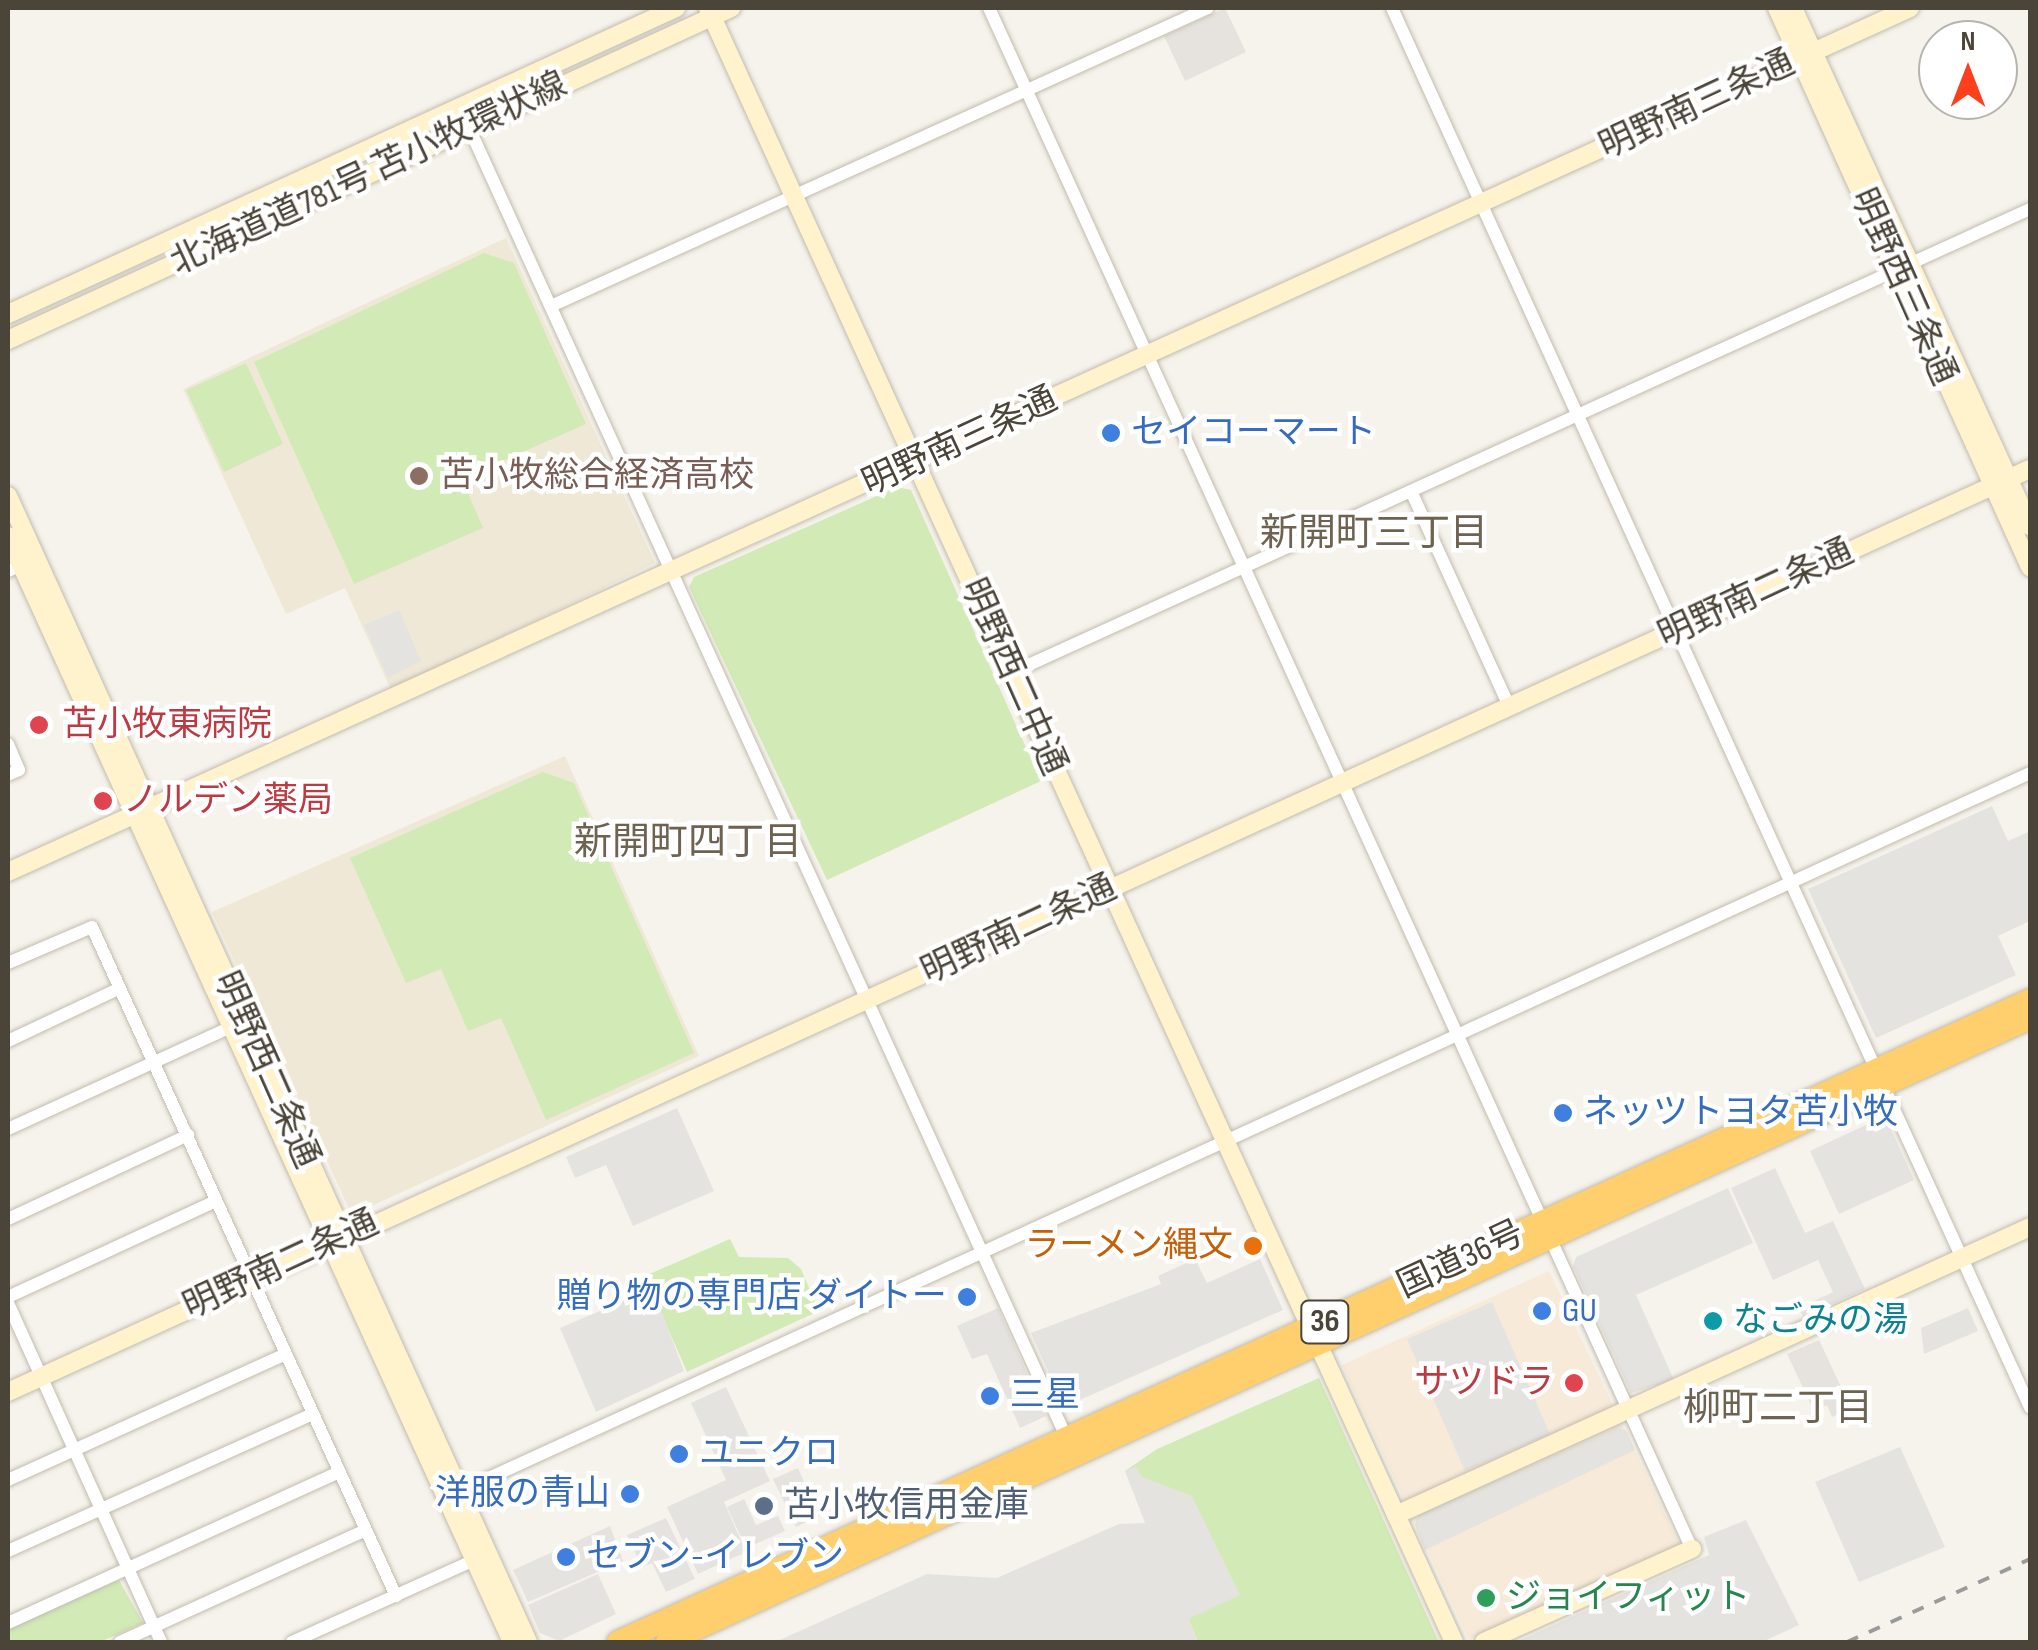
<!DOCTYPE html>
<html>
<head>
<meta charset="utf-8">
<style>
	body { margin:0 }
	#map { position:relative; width:2038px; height:1650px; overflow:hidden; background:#f6f3ec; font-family:"Sofia Sans Condensed","Noto Sans JP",sans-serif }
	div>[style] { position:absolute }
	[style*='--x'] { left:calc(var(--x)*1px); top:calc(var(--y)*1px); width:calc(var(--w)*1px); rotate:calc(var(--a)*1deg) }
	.commercial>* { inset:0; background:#f7ead8 }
	.industrial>* { inset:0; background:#e6e2dd }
	.education>* { inset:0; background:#efe8d6 }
	.green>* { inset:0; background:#d2eab5 }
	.parking>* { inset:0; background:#e5e3e0 }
	.roads { filter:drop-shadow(0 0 2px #c2bbae) drop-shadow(0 0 2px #c2bbae) }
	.street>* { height:12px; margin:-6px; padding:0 6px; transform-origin:6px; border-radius:6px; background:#fff }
	.secondary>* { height:18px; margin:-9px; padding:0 9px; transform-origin:9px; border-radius:9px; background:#fff3cd }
	.highway>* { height:22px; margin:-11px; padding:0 11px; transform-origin:11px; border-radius:11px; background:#ffcf6e }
	.rail>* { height:4px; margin-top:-2px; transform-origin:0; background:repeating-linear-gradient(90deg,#9a9a9a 0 12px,transparent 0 24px) }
	.dots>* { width:28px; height:28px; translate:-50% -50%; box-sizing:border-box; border:5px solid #fff; border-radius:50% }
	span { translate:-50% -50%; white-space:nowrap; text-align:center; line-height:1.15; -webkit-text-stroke:9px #fff; paint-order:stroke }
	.shield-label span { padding:2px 8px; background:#fff; border:2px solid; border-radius:8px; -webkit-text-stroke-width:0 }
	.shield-label { font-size:32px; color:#4b4439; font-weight:700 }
	.street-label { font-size:35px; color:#4b4439 }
	.shop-label { font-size:35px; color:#366cbe }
	.left { translate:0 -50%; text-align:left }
	.right { translate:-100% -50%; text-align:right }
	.education-label { font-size:35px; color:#785e54 }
	.health-label { font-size:35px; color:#be3a42 }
	.food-label { font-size:35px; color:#c56008 }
	.culture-label { font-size:35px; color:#0d838f }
	.service-label { font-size:35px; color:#4e5e75 }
	.leisure-label { font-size:35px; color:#27864d }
	.neighbourhood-label { font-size:38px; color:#6e6250 }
	.frame { position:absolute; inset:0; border:10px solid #4b4439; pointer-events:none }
	.north { position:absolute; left:1918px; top:20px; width:100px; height:100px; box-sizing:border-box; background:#fff; border:2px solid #b7b4b0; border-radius:50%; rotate:0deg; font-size:28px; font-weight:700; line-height:40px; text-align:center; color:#4b4439 }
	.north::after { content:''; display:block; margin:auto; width:35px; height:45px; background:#fc3f1d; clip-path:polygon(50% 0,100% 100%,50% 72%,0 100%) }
</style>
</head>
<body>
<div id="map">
	<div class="commercial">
		<div style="clip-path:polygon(1549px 1271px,1680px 1546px,1469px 1640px,1342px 1365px)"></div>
	</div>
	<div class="industrial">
		<div style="clip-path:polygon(1225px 8px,1246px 52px,1185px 81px,1164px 36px)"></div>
		<div style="clip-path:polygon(1819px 1340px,1851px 1408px,1832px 1417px,1827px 1405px,1814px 1411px,1787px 1354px)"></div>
	</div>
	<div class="education">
		<div style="clip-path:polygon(506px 238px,655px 563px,391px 690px,345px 588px,286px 614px,183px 389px)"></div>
		<div style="clip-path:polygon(565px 756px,699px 1056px,352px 1215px,212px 912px)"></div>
	</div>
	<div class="green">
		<div style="clip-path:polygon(484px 253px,514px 263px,586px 424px,462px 479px,483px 528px,354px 584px,254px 362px)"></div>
		<div style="clip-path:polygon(246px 363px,283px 444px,224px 472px,186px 390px)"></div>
		<div style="clip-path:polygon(897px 487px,911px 490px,1041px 781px,827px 880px,689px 587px,694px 577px)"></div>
		<div style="clip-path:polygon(543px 772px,574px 783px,694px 1053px,546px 1120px,501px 1018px,468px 1031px,441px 969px,406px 983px,350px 858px)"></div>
		<div style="clip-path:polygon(730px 1239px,739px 1257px,788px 1258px,801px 1269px,819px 1311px,687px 1372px,645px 1276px)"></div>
		<div style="clip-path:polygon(1319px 1378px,1439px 1642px,1198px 1642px,1125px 1471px,1157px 1449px)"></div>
		<div style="clip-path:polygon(119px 1580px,143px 1623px,100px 1642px,8px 1642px,8px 1628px)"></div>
	</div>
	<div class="parking">
		<div style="clip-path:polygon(399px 610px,421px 661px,388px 678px,364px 625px)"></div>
		<div style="clip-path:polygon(1992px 806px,2008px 841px,2030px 831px,2030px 921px,1998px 936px,2016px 975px,1876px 1038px,1808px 889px)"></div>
		<div style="clip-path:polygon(677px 1108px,714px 1191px,633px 1226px,606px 1165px,575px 1178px,566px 1157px)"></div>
		<div style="clip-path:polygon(1885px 1116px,1914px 1180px,1839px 1214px,1810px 1151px)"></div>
		<div style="clip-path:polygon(1775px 1168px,1805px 1233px,1833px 1221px,1865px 1289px,1803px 1317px,1799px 1308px,1833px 1292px,1818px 1260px,1773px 1280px,1731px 1188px)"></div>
		<div style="clip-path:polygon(1728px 1188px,1753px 1243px,1636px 1295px,1674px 1380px,1631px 1393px,1573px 1266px,1576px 1257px)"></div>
		<div style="clip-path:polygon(1195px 1259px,1207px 1283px,1260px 1259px,1283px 1310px,1064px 1407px,1031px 1333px,1161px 1284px,1158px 1276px)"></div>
		<div style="clip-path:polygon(644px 1292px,660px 1307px,684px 1371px,596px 1412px,560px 1328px)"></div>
		<div style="clip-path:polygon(1492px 1302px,1550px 1434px,1465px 1471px,1407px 1339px)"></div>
		<div style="clip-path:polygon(998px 1308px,1046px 1416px,1020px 1428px,987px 1354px,972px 1359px,957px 1326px)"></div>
		<div style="clip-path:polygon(1968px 1308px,1978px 1331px,1924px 1354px,1921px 1328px)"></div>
		<div style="clip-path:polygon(726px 1387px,770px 1481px,724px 1502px,746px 1552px,698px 1574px,667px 1507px,726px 1480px,691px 1403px)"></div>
		<div style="clip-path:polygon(1617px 1428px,1626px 1430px,1635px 1450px,1425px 1550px,1415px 1525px,1418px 1515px)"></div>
		<div style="clip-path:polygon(1900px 1447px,1945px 1547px,1859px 1582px,1815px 1482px)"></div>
		<div style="clip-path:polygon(1136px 1466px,1142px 1477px,1192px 1496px,1240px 1595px,1188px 1619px,1198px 1642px,775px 1642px,927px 1574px,997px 1578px,1119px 1524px,1145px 1523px,1125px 1471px)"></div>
		<div style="clip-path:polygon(798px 1468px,819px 1516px,796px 1527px,773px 1479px)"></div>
		<div style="clip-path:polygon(744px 1499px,756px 1525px,778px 1516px,785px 1531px,746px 1548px,727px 1507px)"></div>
		<div style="clip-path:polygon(666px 1518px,695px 1579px,666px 1592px,652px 1563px,642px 1567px,627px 1535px)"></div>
		<div style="clip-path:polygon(1746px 1520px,1799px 1625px,1762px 1642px,1516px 1642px,1709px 1555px,1704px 1537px)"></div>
		<div style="clip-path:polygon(610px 1526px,623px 1561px,528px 1602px,513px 1570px)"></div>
		<div style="clip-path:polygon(598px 1574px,616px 1614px,559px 1641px,540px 1633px,528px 1605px)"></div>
	</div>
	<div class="roads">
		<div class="street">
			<div style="--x:989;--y:8;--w:1694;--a:65.48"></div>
			<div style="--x:1392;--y:8;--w:1538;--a:65.49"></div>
			<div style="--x:460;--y:108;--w:1467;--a:65.48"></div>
			<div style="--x:551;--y:306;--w:721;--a:-24.4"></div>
			<div style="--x:1411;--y:491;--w:239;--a:65.5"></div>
			<div style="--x:8;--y:571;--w:23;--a:-25"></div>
			<div style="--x:1011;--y:673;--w:1120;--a:-24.48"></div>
			<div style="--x:8;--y:744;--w:28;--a:67"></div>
			<div style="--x:19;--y:770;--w:12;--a:156"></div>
			<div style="--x:8;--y:963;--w:91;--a:-23.2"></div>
			<div style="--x:92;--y:927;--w:735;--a:65.56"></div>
			<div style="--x:8;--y:1041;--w:122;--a:-25.3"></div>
			<div style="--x:8;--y:1129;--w:252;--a:-24.6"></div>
			<div style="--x:8;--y:1219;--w:199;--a:-25"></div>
			<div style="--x:8;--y:1297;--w:229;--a:-24.8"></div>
			<div style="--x:8;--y:1303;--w:372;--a:65.7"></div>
			<div style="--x:8;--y:1480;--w:305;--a:-24.4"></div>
			<div style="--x:456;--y:1493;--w:1731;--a:-24.58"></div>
			<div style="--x:8;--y:1551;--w:334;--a:-24.2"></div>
			<div style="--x:8;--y:1623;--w:364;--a:-24.5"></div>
			<div style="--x:120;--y:1642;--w:270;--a:-24.5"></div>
			<div style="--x:292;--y:1642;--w:207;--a:-24.2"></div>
		</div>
		<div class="secondary">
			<div style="--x:708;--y:8;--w:1796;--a:65.46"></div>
			<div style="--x:1777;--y:8;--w:614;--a:65.65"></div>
			<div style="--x:1793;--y:8;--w:570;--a:65.41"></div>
			<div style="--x:8;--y:314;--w:735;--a:-24.61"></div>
			<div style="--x:8;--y:340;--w:796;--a:-24.66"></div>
			<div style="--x:8;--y:496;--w:1258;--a:65.59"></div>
			<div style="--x:8;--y:536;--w:1215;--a:65.5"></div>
			<div style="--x:8;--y:872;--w:2089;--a:-24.43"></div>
			<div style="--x:8;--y:1392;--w:2223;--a:-24.54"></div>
			<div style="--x:1396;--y:1515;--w:696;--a:-24.43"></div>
			<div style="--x:1484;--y:1642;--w:228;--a:-24.1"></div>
		</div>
		<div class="highway">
			<div style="--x:618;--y:1642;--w:1551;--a:-24.45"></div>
			<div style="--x:667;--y:1642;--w:1499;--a:-24.6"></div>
		</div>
	</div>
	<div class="rail">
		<div style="--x:1847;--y:1642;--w:201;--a:-24.4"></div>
	</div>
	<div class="dots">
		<div style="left:1111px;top:433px;background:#3f7fe0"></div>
		<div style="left:419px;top:476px;background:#8d6e63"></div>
		<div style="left:39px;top:725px;background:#e0444e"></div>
		<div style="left:103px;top:801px;background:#e0444e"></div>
		<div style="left:1563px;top:1113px;background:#3f7fe0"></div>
		<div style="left:1253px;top:1246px;background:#e8710a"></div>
		<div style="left:967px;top:1297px;background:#3f7fe0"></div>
		<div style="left:1542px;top:1311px;background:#3f7fe0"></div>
		<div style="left:1713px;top:1321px;background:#0f9aa8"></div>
		<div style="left:1574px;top:1383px;background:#e0444e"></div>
		<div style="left:990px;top:1396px;background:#3f7fe0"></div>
		<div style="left:679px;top:1454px;background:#3f7fe0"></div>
		<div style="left:630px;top:1494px;background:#3f7fe0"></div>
		<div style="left:764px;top:1506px;background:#5c6f8a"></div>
		<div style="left:566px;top:1557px;background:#3f7fe0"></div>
		<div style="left:1486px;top:1598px;background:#2e9e5b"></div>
	</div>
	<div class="shield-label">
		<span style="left:1325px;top:1322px">36</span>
	</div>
	<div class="street-label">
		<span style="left:1697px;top:105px;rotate:-25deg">明野南三条通</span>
		<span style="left:369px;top:174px;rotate:-25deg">北海道道781号 苫小牧環状線</span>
		<span style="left:1903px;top:287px;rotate:66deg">明野西三条通</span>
		<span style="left:960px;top:442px;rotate:-25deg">明野南三条通</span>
		<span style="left:1756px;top:594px;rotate:-25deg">明野南二条通</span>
		<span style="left:1013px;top:677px;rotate:66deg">明野西二中通</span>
		<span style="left:1019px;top:930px;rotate:-25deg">明野南二条通</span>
		<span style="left:266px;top:1070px;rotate:66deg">明野西二条通</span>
		<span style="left:1461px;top:1260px;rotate:-25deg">国道36号</span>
		<span style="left:281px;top:1265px;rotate:-25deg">明野南二条通</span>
	</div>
	<div class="shop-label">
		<span class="left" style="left:1131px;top:433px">セイコーマート</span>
		<span class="left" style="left:1583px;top:1113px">ネッツトヨタ苫小牧</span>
		<span class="right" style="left:947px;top:1297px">贈り物の専門店 ダイトー</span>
		<span class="left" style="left:1562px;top:1311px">GU</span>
		<span class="left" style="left:1010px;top:1396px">三星</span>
		<span class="left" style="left:699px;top:1454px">ユニクロ</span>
		<span class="right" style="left:610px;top:1494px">洋服の青山</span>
		<span class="left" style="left:586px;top:1557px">セブン-イレブン</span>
	</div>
	<div class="education-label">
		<span class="left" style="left:439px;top:476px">苫小牧総合経済高校</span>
	</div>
	<div class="health-label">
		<span class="left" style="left:62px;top:725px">苫小牧東病院</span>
		<span class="left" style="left:123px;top:801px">ノルデン薬局</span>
		<span class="right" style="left:1554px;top:1383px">サツドラ</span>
	</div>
	<div class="food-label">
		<span class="right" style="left:1233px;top:1246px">ラーメン縄文</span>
	</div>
	<div class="culture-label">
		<span class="left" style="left:1733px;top:1321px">なごみの湯</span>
	</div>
	<div class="service-label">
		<span class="left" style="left:784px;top:1506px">苫小牧信用金庫</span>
	</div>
	<div class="leisure-label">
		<span class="left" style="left:1506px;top:1598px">ジョイフィット</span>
	</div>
	<div class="neighbourhood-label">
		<span style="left:1374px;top:534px">新開町三丁目</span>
		<span style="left:688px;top:843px">新開町四丁目</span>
		<span style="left:1778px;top:1409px">柳町二丁目</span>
	</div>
	<div class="frame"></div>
	<div class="north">N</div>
</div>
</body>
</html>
